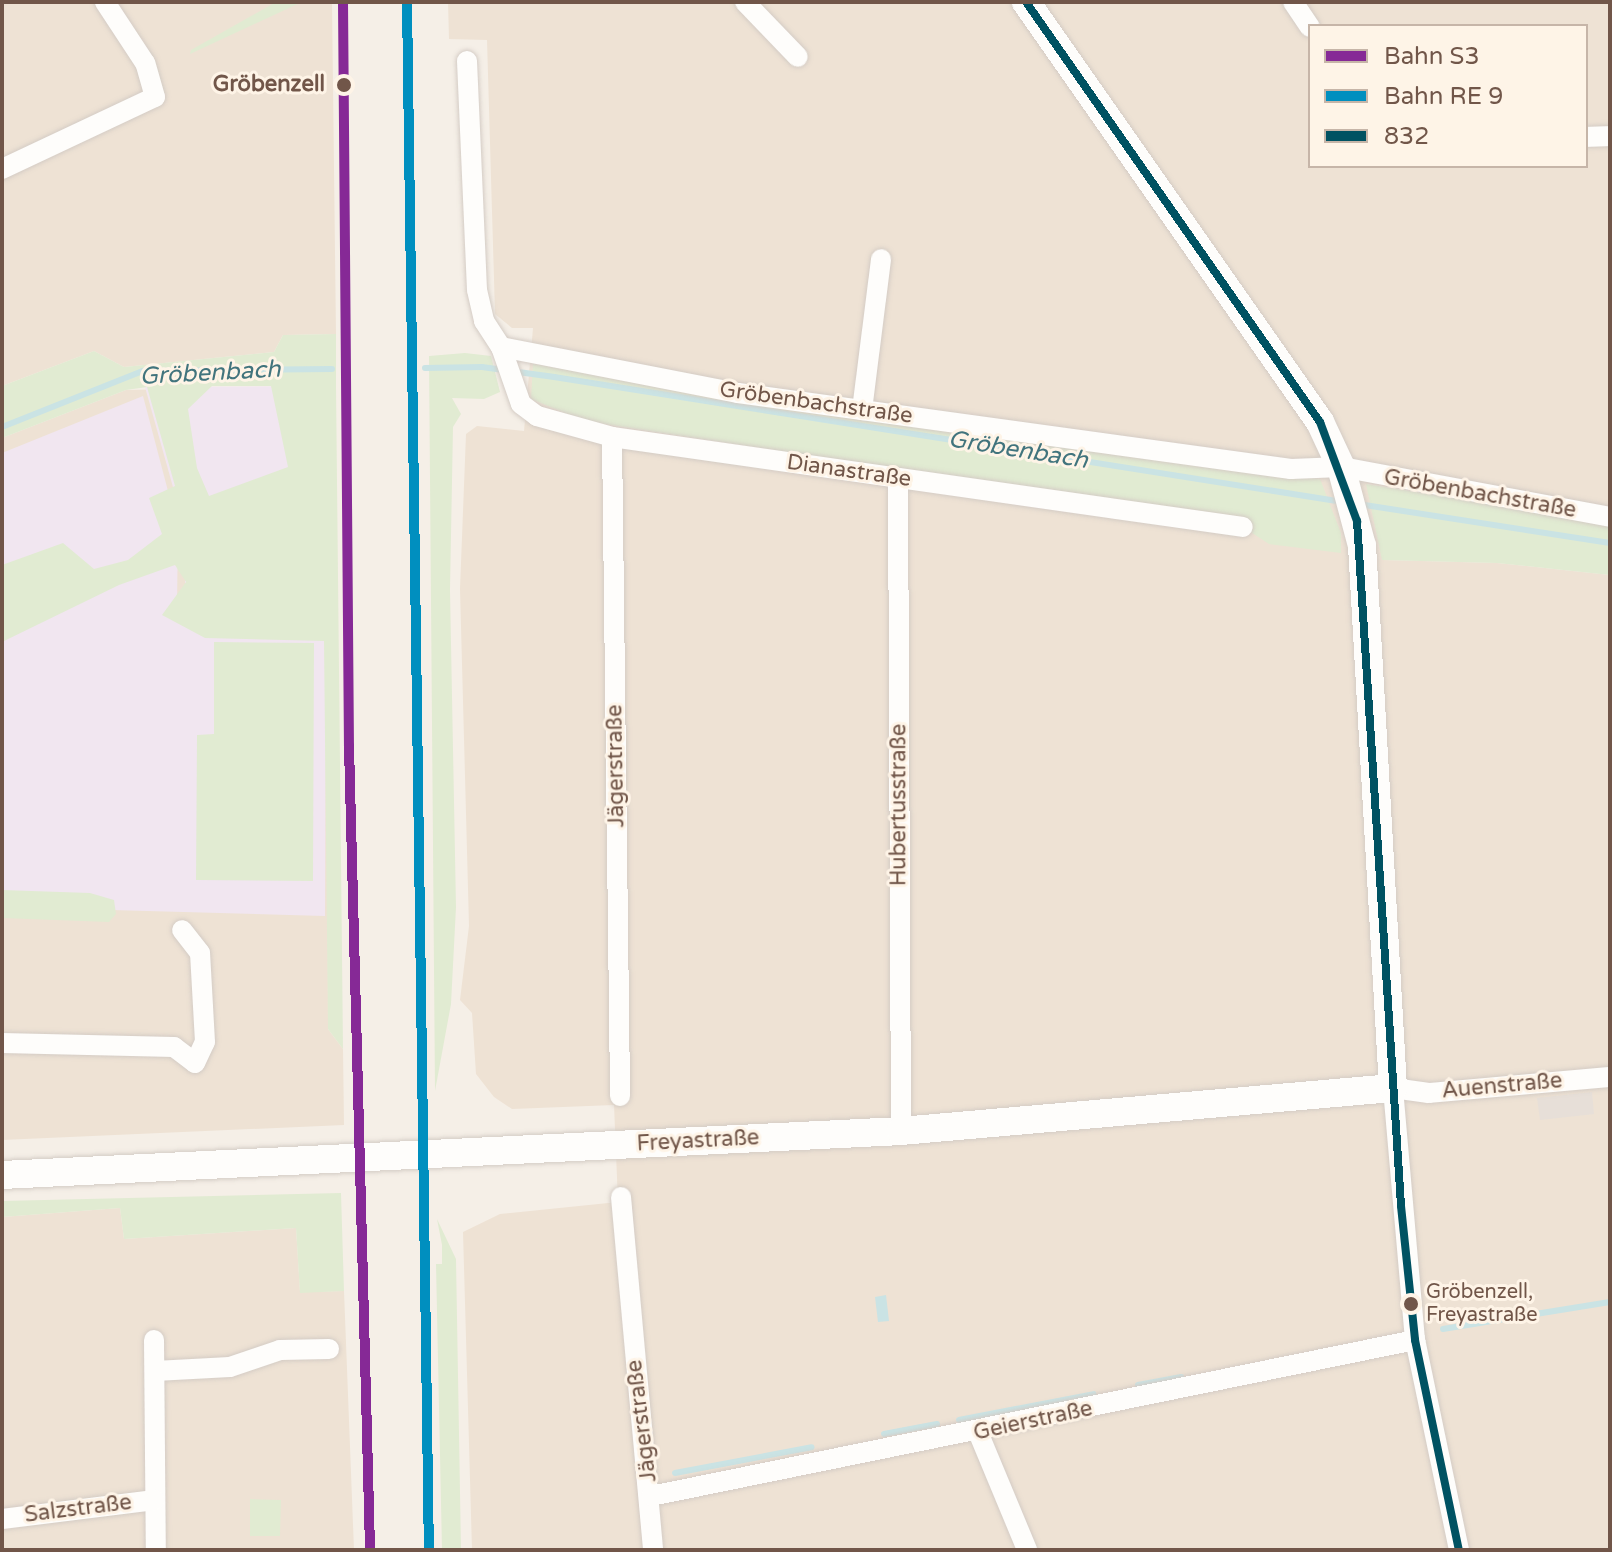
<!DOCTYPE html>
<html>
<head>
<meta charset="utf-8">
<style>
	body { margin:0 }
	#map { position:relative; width:1612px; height:1552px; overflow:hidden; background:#f5efe7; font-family:"Varela Round",sans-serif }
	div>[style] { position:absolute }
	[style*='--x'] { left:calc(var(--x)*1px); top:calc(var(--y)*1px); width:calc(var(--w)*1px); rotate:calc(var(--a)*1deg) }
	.residential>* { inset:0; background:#eee2d4 }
	.industrial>* { inset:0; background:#e7dfd8 }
	.education>* { inset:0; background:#f1e6f0 }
	.green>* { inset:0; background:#e1ebd2 }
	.water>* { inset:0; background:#cae3e4 }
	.stream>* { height:6px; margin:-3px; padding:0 3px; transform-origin:3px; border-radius:3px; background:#cae3e4 }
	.roads { filter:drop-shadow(0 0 2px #d4ccc5) drop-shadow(0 0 2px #d4ccc5) }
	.street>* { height:20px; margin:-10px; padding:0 10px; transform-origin:10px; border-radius:10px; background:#fefdfb }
	.secondary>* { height:28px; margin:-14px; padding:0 14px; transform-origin:14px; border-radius:14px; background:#fefdfb }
	.bus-1>* { height:8px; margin:-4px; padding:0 4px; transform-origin:4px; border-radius:4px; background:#005262 }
	.rail-1>* { height:10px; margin:-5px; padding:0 5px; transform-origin:5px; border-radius:5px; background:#862996 }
	.rail-2>* { height:10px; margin:-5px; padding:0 5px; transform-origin:5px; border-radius:5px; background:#008fbf }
	.dots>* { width:22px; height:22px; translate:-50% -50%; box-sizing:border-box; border:4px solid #fef4e7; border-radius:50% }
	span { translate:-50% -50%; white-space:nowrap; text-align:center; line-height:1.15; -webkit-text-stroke:6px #fef4e7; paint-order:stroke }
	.bus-label { font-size:20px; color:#715649 }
	.left { translate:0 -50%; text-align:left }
	.stop-label { font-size:22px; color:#715649; font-weight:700 }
	.right { translate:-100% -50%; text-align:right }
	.street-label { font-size:22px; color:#715649 }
	.water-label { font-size:24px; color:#41747d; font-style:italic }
	.frame { position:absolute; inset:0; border:4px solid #715649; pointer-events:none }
	.legend { position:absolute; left:1308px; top:24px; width:280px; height:144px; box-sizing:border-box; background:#fef4e7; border:2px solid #c6b5a8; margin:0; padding:10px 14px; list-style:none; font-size:24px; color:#715649 }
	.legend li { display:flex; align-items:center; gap:16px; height:40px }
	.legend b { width:40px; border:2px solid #c6b5a8 }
</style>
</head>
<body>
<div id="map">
	<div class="residential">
		<div style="clip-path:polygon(2px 2px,332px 2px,336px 334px,283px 335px,274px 352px,124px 367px,94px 351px,2px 386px)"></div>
		<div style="clip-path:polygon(evenodd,448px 2px,1610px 2px,1610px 523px,1367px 484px,1383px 560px,1497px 563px,1610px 575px,1610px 1550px,472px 1550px,463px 1232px,500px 1214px,618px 1202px,614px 1105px,512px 1109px,494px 1097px,476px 1074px,472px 1013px,460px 1000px,469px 926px,460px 589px,466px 434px,477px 426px,524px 431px,533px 328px,512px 328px,495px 314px,487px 40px,449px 39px,448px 2px,1310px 26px,1586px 26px,1586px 166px,1310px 166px,1310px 26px,448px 2px,534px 365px,794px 406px,1341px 553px,1243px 527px,1052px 493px,585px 421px,532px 399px,534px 365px)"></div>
		<div style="clip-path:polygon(327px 386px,328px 1029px,343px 1049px,344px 1125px,2px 1140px,2px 438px,126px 390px)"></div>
		<div style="clip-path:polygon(120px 1208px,124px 1239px,296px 1228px,300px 1292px,344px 1291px,354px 1550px,2px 1550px,2px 1217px)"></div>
	</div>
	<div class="industrial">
		<div style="clip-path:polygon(1592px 1092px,1594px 1114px,1540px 1120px,1537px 1098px)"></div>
	</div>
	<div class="education">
		<div style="clip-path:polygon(327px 386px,325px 916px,2px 907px,2px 453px,143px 396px,178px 529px,177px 606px,185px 606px,185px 530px,145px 387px)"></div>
	</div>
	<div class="green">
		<div style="clip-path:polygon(276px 2px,302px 2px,190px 54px,191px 50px)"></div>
		<div style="clip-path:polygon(evenodd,336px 334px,336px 386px,343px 1049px,328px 1029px,324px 641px,205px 638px,162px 615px,186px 582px,175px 565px,119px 585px,2px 642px,2px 565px,63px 543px,94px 569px,128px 560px,162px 534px,149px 498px,175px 486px,147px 387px,126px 390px,2px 438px,2px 386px,94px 351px,124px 367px,274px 352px,283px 335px,336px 334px,212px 386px,271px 386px,288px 467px,209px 496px,197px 468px,188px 409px,212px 386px)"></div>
		<div style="clip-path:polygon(465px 353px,491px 356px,500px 392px,484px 399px,452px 398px,461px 414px,453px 427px,450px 590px,456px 907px,451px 1004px,435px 1091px,429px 356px)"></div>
		<div style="clip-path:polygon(533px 364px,1320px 479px,1341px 533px,1341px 553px,1269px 544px,1243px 527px,1052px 493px,585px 421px,531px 399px)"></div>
		<div style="clip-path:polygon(1366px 484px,1610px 523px,1610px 575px,1497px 563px,1382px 560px)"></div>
		<div style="clip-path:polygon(214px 642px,314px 643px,313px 881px,196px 880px,197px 735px,214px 734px)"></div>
		<div style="clip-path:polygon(2px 890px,90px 893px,114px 900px,116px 914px,109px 922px,2px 918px)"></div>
		<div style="clip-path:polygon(341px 1193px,344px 1291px,300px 1293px,296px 1228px,124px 1239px,120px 1208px,2px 1217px,2px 1201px)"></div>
		<div style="clip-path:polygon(437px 1219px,456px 1259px,461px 1550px,442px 1550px,436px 1264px,442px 1264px,442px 1245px)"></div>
		<div style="clip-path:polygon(250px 1499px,281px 1500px,280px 1536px,250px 1536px)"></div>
	</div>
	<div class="water">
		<div style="clip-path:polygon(886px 1295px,889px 1321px,878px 1322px,875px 1297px)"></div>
	</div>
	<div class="stream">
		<div style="--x:425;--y:368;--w:57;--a:-1"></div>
		<div style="--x:482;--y:367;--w:73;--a:7.9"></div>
		<div style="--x:554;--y:377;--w:799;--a:9"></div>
		<div style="--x:2;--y:427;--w:152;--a:-21.7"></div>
		<div style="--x:143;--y:371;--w:189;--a:-0.6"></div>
		<div style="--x:1358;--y:504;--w:255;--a:8.8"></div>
		<div style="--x:1443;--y:1329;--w:169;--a:-9.2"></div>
		<div style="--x:1138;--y:1385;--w:44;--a:-10.5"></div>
		<div style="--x:959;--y:1420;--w:137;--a:-10.9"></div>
		<div style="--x:884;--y:1434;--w:54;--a:-10.7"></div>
		<div style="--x:675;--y:1473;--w:139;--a:-10.7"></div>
	</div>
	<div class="roads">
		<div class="street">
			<div style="--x:745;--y:2;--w:76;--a:46.1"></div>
			<div style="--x:1293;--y:2;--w:30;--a:56"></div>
			<div style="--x:467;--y:61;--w:229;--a:87.5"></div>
			<div style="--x:477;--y:290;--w:32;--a:77"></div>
			<div style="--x:484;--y:321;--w:31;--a:57"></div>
			<div style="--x:501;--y:347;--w:60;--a:70.7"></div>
			<div style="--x:521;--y:404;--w:20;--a:37"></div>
			<div style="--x:537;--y:416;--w:78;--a:15.6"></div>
			<div style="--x:612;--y:437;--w:637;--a:8.12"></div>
			<div style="--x:1586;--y:137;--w:24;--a:-2"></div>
			<div style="--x:2;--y:169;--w:169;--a:-25.2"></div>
			<div style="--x:155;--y:97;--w:35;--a:-106"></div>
			<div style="--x:145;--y:63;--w:73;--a:-123.3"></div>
			<div style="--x:501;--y:347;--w:241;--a:11"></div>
			<div style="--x:738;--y:393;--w:558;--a:7.83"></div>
			<div style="--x:1291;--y:469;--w:50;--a:-2.3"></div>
			<div style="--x:1341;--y:467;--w:274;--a:10.5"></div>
			<div style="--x:862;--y:410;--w:152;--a:-82.8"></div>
			<div style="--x:612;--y:437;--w:659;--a:89.3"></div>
			<div style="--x:898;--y:478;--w:653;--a:89.74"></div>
			<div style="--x:2;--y:1043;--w:172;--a:1.3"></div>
			<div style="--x:174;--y:1047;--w:26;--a:37"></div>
			<div style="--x:195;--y:1063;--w:23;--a:-65"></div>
			<div style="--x:205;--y:1042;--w:89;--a:-93.2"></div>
			<div style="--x:200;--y:953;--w:29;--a:-128"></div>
			<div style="--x:621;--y:1197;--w:354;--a:84.8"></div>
			<div style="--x:154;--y:1340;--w:210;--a:89.5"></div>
			<div style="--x:155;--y:1371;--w:75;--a:-3.1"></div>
			<div style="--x:230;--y:1367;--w:53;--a:-18.8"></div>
			<div style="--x:280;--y:1350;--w:49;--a:-1.2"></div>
			<div style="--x:978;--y:1432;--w:128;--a:67.4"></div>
			<div style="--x:651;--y:1496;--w:780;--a:-11.54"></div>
			<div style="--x:2;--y:1519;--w:154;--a:-7.1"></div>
			<div style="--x:1459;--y:1550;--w:215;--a:-101.8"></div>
			<div style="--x:1415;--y:1340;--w:253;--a:-95"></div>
			<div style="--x:1393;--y:1088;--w:36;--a:8"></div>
			<div style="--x:1429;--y:1093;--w:182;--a:-5.1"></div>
		</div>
		<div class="secondary">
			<div style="--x:2;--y:1175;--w:900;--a:-2.8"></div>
			<div style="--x:901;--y:1131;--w:494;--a:-5"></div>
			<div style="--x:1393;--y:1088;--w:543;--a:-93.27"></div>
			<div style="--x:1362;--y:546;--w:82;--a:-104.9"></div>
			<div style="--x:1341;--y:467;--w:50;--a:-115"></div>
			<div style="--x:1320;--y:422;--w:513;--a:-124.99"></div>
		</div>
	</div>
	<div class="bus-1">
		<div style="--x:1026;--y:2;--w:513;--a:55.01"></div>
		<div style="--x:1320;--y:422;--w:106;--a:69.5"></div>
		<div style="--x:1357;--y:521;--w:686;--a:86.32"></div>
		<div style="--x:1401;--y:1206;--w:135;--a:84"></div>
		<div style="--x:1415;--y:1340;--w:215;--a:78.2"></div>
	</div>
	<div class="rail-1">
		<div style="--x:343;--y:2;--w:744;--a:89.54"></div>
		<div style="--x:349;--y:746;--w:804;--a:88.5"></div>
	</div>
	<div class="rail-2">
		<div style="--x:407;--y:2;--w:1548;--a:89.19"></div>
	</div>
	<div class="dots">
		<div style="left:344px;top:85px;background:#715649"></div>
		<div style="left:1411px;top:1304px;background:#715649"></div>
	</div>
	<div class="bus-label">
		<span class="left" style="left:1426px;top:1304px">Gröbenzell,<br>Freyastraße</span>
	</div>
	<div class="stop-label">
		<span class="right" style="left:325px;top:85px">Gröbenzell</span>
	</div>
	<div class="street-label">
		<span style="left:816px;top:403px;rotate:8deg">Gröbenbachstraße</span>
		<span style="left:849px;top:471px;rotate:8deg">Dianastraße</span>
		<span style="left:1480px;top:494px;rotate:10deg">Gröbenbachstraße</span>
		<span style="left:616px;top:766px;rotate:-91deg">Jägerstraße</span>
		<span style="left:899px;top:805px;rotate:-90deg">Hubertusstraße</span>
		<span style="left:1502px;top:1086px;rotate:-5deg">Auenstraße</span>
		<span style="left:698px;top:1141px;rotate:-3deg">Freyastraße</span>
		<span style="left:642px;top:1421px;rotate:-97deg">Jägerstraße</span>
		<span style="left:1033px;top:1421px;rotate:-12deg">Geierstraße</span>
		<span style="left:78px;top:1509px;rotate:-7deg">Salzstraße</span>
	</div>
	<div class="water-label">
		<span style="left:210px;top:373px;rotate:-3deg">Gröbenbach</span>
		<span style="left:1018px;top:450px;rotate:9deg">Gröbenbach</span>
	</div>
	<div class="frame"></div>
	<ul class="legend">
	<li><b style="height:10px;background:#862996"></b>Bahn S3</li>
	<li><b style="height:10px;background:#008fbf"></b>Bahn RE 9</li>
	<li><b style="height:10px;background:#005262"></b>832</li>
	</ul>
</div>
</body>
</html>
